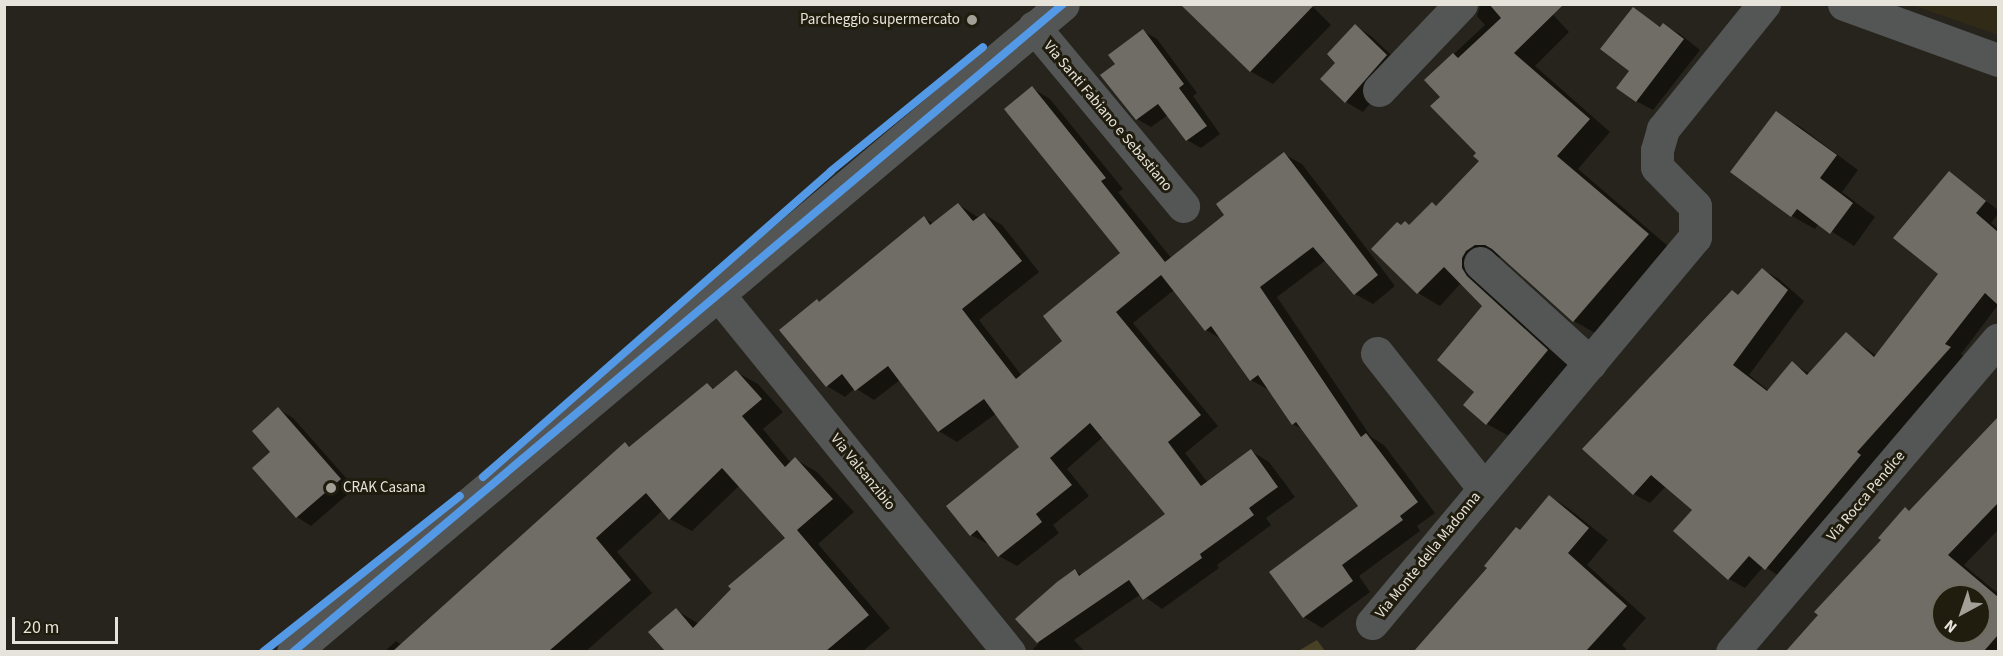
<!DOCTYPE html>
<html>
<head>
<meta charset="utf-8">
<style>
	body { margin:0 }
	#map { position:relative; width:2003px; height:656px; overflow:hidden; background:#26241c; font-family:"Source Sans 3",sans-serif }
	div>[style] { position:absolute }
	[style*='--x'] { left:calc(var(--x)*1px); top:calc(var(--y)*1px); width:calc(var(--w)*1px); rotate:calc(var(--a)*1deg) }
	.built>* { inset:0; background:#302a17 }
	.green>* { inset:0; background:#494125 }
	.shadow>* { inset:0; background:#0007 }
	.building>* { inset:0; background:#6f6d66 }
	.street>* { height:33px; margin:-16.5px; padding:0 16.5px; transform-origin:16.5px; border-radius:16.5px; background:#545656 }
	.cycleway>* { height:8px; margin:-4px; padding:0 4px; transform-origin:4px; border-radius:4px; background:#5399e6 }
	.dots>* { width:16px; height:16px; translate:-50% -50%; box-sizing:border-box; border:3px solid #201c0e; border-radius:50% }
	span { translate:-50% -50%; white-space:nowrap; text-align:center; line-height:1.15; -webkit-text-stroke:6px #201c0e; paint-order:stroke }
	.poi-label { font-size:15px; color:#e6e3da }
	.right { translate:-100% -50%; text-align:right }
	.left { translate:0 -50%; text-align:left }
	.street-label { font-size:15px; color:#e6e3da }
	.frame { position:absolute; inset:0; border:6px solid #e6e3da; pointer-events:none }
	.north { position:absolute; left:1931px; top:584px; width:60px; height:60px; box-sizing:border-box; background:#201c0e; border:2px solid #6f6c60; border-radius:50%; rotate:220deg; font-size:16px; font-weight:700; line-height:24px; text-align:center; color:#e6e3da }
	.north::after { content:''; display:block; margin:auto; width:21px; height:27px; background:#a3a098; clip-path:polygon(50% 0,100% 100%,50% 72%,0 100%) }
	.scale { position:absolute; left:12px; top:617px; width:106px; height:27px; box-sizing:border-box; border:3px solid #e6e3da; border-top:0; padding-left:8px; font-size:18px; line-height:21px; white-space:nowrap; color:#e6e3da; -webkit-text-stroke:4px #201c0e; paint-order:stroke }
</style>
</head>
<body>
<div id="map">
	<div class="built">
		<div style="clip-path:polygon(1912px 5px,1998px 5px,1998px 35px)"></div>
	</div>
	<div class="green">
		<div style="clip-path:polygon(1317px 640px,1325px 651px,1298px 651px)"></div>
	</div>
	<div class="shadow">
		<div style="clip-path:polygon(1310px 4px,1331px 25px,1273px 84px,1250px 71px)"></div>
		<div style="clip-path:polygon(1481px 4px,1543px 4px,1569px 32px,1535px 66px,1610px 132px,1578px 169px,1669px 247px,1595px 333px,1574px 321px,1503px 257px,1497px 257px,1569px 364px,1509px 436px,1487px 424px,1465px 405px,1477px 391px,1484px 306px,1461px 283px,1440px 306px,1418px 293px,1373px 249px,1402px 227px,1410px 227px,1433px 204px,1437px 207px,1481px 161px,1442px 97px,1426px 80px,1485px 25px,1477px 16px)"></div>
		<div style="clip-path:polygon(1633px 9px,1661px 27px,1663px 25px,1680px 34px,1700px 50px,1653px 110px,1636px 101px,1631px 70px)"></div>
		<div style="clip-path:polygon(1355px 26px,1371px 36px,1402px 65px,1363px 112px,1346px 102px,1322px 79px,1337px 63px)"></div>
		<div style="clip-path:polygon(1143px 31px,1157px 39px,1197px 93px,1193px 96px,1220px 134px,1201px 148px,1187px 140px,1168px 115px,1151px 127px,1137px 119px,1117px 64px)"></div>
		<div style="clip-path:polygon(1032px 88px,1050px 99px,1123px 189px,1118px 192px,1172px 259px,1226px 215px,1284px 154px,1302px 164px,1395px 286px,1373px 304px,1355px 294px,1326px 260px,1277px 297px,1371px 437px,1384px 445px,1435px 513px,1417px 526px,1420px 531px,1359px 576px,1370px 592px,1322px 628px,1304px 617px,1271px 573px,1361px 506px,1305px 431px,1293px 424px,1269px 390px,1251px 380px,1223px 340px,1206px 330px,1174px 290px,1133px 323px,1218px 426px,1185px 453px,1208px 483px,1251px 451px,1269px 462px,1295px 497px,1266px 518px,1271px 525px,1217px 565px,1219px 568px,1162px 609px,1141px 594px,1074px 640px,1085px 652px,1035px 652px,1033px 649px,1039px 643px,1017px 619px,1075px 571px,1082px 575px,1167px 514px,1103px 437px,1067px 469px,1089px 496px,1053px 525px,1059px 533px,1017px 566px,999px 556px,990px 545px,971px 535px,1021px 447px,997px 413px,957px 442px,939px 431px,900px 380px,874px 400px,855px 388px,845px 397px,827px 386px,781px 330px,817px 301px,821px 303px,924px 218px,934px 224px,958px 204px,979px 218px,984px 214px,1002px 225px,1039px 272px,979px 320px,1022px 376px,1064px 341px,1122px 253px)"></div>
		<div style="clip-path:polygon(1776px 113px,1799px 126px,1858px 170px,1842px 192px,1875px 217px,1854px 246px,1819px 223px,1815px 229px,1792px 216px)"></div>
		<div style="clip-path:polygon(1949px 173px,1998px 210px,1998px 214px,1991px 223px,1998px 229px,1998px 305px,1961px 354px,1966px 358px,1782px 578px,1764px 566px,1745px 588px,1729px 579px,1694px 509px,1666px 486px,1650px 503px,1634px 494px,1584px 449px,1733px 292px,1739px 296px,1763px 270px,1779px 279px,1804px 301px,1749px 375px,1769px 391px,1792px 363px,1810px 374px,1846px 334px,1877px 356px,1940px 274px)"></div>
		<div style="clip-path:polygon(736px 372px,758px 384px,783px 412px,763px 429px,791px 463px,795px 459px,817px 472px,854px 512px,818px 544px,890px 628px,862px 652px,667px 652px,650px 632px,676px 610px,699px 624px,787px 538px,740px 485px,692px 531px,670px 519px,663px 510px,617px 552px,652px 593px,585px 652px,384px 652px,396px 641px,402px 645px,625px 444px,631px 447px,708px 385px,716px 389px)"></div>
		<div style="clip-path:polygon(278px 409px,293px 418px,355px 488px,311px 526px,297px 517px,272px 452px)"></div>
		<div style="clip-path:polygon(evenodd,1998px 419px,1998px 530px,1964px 565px,1996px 592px,1998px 589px,1998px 652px,1788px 652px,1910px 512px,1998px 419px,1943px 596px,1979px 596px,1979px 632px,1943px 632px,1943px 596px)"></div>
		<div style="clip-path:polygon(1549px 496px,1568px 508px,1608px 540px,1587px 565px,1646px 618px,1622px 645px,1629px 652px,1416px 652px)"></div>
	</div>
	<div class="building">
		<div style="clip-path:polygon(1180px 4px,1315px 4px,1250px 72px)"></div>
		<div style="clip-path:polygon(1489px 4px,1564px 4px,1514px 53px,1590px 119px,1557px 156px,1649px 234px,1573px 322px,1492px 249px,1485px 245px,1475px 245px,1466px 251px,1462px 258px,1462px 268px,1467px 276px,1548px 350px,1486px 425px,1463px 405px,1474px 392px,1437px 360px,1482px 306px,1444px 267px,1417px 294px,1371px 249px,1397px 222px,1401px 225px,1405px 221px,1409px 225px,1432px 202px,1436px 206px,1479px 161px,1473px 156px,1476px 153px,1430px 106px,1440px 97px,1424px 80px,1453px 53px,1458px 58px,1501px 18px)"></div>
		<div style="clip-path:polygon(1633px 7px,1660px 27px,1663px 23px,1684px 39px,1636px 102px,1616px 88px,1629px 71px,1600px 49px)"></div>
		<div style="clip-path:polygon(1355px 24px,1387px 55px,1345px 103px,1320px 79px,1335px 63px,1327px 54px)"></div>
		<div style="clip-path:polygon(1143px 29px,1184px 84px,1179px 88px,1207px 126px,1186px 141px,1158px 104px,1136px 120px,1100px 75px,1115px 64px,1108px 55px)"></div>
		<div style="clip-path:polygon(1032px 86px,1106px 178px,1101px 181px,1165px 262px,1224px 215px,1216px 204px,1284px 152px,1378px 275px,1354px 295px,1313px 247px,1260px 287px,1361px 437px,1366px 433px,1418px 502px,1400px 516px,1403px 520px,1342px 565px,1353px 581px,1303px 618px,1269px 572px,1358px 506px,1296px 422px,1292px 425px,1258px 375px,1250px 381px,1211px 326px,1205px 331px,1161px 275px,1116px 312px,1201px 415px,1168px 442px,1201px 486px,1251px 449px,1278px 487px,1249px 508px,1254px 515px,1200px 554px,1202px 558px,1143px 600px,1129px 580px,1037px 643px,1015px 619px,1057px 582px,1075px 569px,1079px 576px,1165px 514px,1090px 423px,1050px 458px,1072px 485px,1036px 514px,1042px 522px,998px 557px,977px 530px,970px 536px,946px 506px,1019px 447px,984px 399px,938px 432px,888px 366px,855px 391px,842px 374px,826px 387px,779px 330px,817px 299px,819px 302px,924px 216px,930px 225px,958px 203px,973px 221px,984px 213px,1022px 261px,962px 309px,1016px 379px,1062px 341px,1043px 316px,1120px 253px,1004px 109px)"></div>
		<div style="clip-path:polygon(1776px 111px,1837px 155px,1820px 178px,1853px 203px,1830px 234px,1797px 209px,1791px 217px,1730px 172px)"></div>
		<div style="clip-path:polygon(1949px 171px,1986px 201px,1976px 213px,1998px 232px,1998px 305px,1985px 293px,1945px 344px,1951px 347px,1857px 452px,1861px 455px,1765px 570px,1749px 556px,1728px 580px,1673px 531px,1692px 510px,1651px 475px,1633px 495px,1582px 449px,1732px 290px,1738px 295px,1762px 268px,1788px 290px,1733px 365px,1767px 391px,1792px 361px,1807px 375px,1846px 332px,1874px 357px,1938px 274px,1893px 238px)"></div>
		<div style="clip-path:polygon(736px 370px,762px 399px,742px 416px,785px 467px,795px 457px,833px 499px,797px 530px,869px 615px,826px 651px,665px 651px,648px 632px,676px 608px,693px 628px,731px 589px,728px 586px,785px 538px,722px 468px,669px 520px,646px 493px,596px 538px,631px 580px,549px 651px,393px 651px,625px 442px,629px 447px,707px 383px,713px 389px)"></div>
		<div style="clip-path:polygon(278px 407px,341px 479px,296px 518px,252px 468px,270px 452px,252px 431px)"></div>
		<div style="clip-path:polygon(evenodd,1998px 417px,1998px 503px,1948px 555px,1998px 597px,1998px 635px,1984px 651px,1786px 651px,1818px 615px,1814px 612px,1881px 540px,1878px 538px,1905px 507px,1909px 511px,1998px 417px,1943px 596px,1979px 596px,1979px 632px,1943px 632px,1943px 596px)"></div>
		<div style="clip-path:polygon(1549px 495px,1589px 528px,1568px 553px,1627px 606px,1586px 651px,1414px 651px,1487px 568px,1484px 566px,1516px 527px,1520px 530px)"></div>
	</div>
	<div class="street">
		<div style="--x:1844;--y:4;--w:164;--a:20"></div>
		<div style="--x:1034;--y:27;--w:233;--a:50.2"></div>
		<div style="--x:1379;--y:90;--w:119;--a:-46.4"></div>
		<div style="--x:1480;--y:263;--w:149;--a:42.3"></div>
		<div style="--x:717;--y:293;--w:463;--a:50.9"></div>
		<div style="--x:1377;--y:353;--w:171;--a:51.7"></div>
		<div style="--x:1372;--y:623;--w:503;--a:-50.08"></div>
		<div style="--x:1695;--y:237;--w:31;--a:-90"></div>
		<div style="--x:1695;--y:206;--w:54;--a:-134.3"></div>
		<div style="--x:1657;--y:167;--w:17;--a:-90"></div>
		<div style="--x:1657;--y:150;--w:22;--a:-74"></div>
		<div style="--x:1663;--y:129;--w:161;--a:-51.1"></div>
		<div style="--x:293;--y:652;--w:1006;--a:-40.08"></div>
		<div style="--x:1732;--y:652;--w:410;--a:-49.6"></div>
	</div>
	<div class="cycleway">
		<div style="--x:483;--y:477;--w:463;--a:-41.3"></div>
		<div style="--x:831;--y:171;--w:196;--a:-39.2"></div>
		<div style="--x:263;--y:652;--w:251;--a:-38.4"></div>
		<div style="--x:293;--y:652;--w:1006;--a:-40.08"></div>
	</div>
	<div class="dots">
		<div style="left:972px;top:20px;background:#a3a098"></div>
		<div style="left:331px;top:488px;background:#a3a098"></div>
	</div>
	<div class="poi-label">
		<span class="right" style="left:960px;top:20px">Parcheggio supermercato</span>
		<span class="left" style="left:343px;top:488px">CRAK Casana</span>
	</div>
	<div class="street-label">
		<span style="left:1108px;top:116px;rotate:50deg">Via Santi Fabiano e Sebastiano</span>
		<span style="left:863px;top:472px;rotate:51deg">Via Valsanzibio</span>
		<span style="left:1866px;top:496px;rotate:-50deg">Via Rocca Pendice</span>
		<span style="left:1428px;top:555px;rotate:-51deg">Via Monte della Madonna</span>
	</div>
	<div class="frame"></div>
	<div class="north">N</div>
	<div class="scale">20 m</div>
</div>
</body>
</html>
